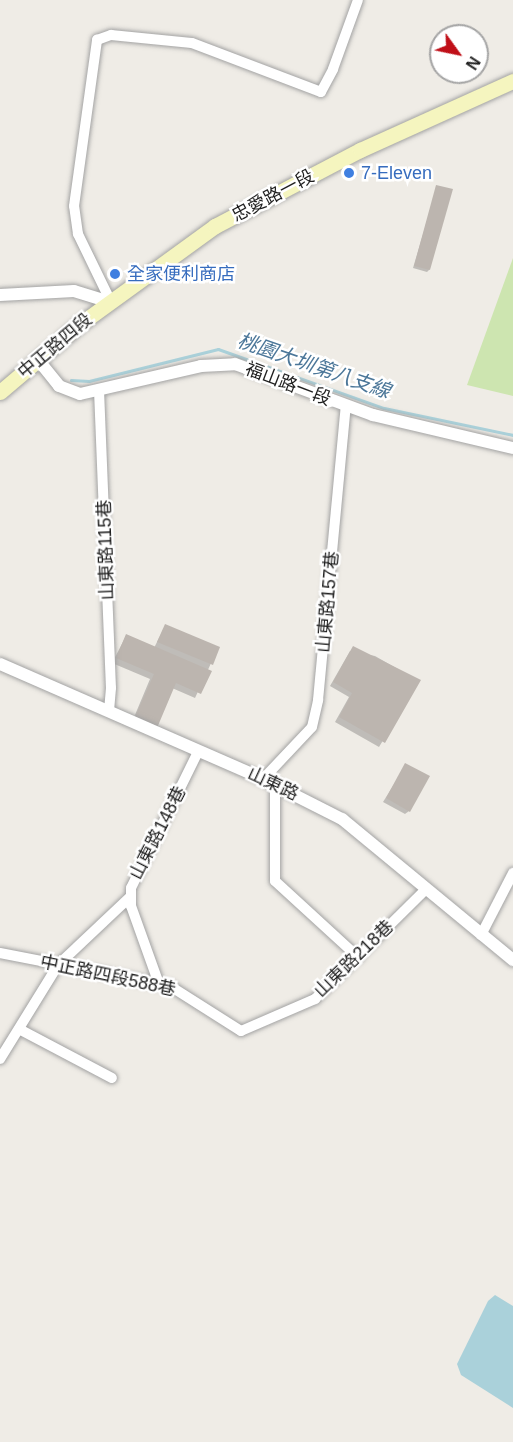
<!DOCTYPE html>
<html>
<head>
<meta charset="utf-8">
<style>
	body { margin:0 }
	#map { position:relative; width:513px; height:1442px; overflow:hidden; background:#efece6; font-family:Helvetica,"Noto Sans TC",sans-serif }
	div>[style] { position:absolute }
	[style*='--x'] { left:calc(var(--x)*1px); top:calc(var(--y)*1px); width:calc(var(--w)*1px); rotate:calc(var(--a)*1deg) }
	.grass>* { inset:0; background:#cde5b0 }
	.water>* { inset:0; background:#aad1da }
	.shadow>* { inset:0; background:#0003 }
	.stream>* { height:3px; margin:-1.5px; padding:0 1.5px; transform-origin:1.5px; border-radius:1.5px; background:#aad1da }
	.building>* { inset:0; background:#bcb5af }
	.roads { filter:drop-shadow(0 0 2px #a3a3a3) drop-shadow(0 0 2px #a3a3a3) }
	.minor>* { height:10px; margin:-5px; padding:0 5px; transform-origin:5px; border-radius:5px; background:#fff }
	.tertiary>* { height:12px; margin:-6px; padding:0 6px; transform-origin:6px; border-radius:6px; background:#fff }
	.secondary>* { height:15px; margin:-7.5px; padding:0 7.5px; transform-origin:7.5px; border-radius:7.5px; background:#f5f5bf }
	.dots>* { width:16px; height:16px; translate:-50% -50%; box-sizing:border-box; border:3px solid #fff; border-radius:50% }
	span { translate:-50% -50%; white-space:nowrap; text-align:center; line-height:1.15; -webkit-text-stroke:5px #fff; paint-order:stroke }
	.shop-label { font-size:18px; color:#366cbe }
	.left { translate:0 -50%; text-align:left }
	.street-label { font-size:18px; color:#1f1f1f }
	.water-label { font-size:20px; color:#4c7799; font-style:italic }
	.north { position:absolute; left:429px; top:24px; width:60px; height:60px; box-sizing:border-box; background:#fff; border:2px solid #a5a5a5; border-radius:50%; rotate:123deg; font-size:16px; font-weight:700; line-height:24px; text-align:center; color:#1f1f1f }
	.north::after { content:''; display:block; margin:auto; width:21px; height:27px; background:#c00f18; clip-path:polygon(50% 0,100% 100%,50% 72%,0 100%) }
</style>
</head>
<body>
<div id="map">
	<div class="grass">
		<div style="clip-path:polygon(513px 258px,513px 396px,467px 385px)"></div>
	</div>
	<div class="water">
		<div style="clip-path:polygon(495px 1295px,513px 1306px,513px 1408px,461px 1375px,457px 1364px,488px 1301px)"></div>
	</div>
	<div class="shadow">
		<div style="clip-path:polygon(437px 187px,429px 270px,427px 272px,413px 268px)"></div>
		<div style="clip-path:polygon(165px 626px,218px 648px,195px 698px,172px 688px,132px 722px,150px 679px,112px 663px,126px 636px,154px 648px)"></div>
		<div style="clip-path:polygon(350px 651px,375px 656px,419px 681px,379px 747px,335px 722px,349px 697px,330px 686px)"></div>
		<div style="clip-path:polygon(406px 765px,409px 811px,405px 814px,383px 802px)"></div>
	</div>
	<div class="stream">
		<div style="--x:71;--y:380;--w:18;--a:3"></div>
		<div style="--x:89;--y:381;--w:133;--a:-13.9"></div>
		<div style="--x:218;--y:349;--w:176;--a:19.6"></div>
		<div style="--x:384;--y:408;--w:132;--a:11.8"></div>
	</div>
	<div class="building">
		<div style="clip-path:polygon(436px 185px,453px 189px,430px 270px,414px 266px)"></div>
		<div style="clip-path:polygon(165px 624px,220px 647px,213px 665px,157px 642px)"></div>
		<div style="clip-path:polygon(126px 634px,212px 671px,201px 694px,176px 683px,157px 728px,134px 719px,154px 674px,116px 658px)"></div>
		<div style="clip-path:polygon(353px 646px,421px 680px,385px 743px,339px 717px,352px 693px,333px 682px)"></div>
		<div style="clip-path:polygon(405px 763px,430px 776px,410px 812px,386px 798px)"></div>
	</div>
	<div class="roads">
		<div class="minor">
			<div style="--x:111;--y:302;--w:76;--a:-115.9"></div>
			<div style="--x:78;--y:234;--w:28;--a:-98"></div>
			<div style="--x:74;--y:206;--w:168;--a:-82.1"></div>
			<div style="--x:97;--y:40;--w:15;--a:-20"></div>
			<div style="--x:111;--y:35;--w:81;--a:5.6"></div>
			<div style="--x:192;--y:43;--w:138;--a:20.8"></div>
			<div style="--x:321;--y:92;--w:26;--a:-62"></div>
			<div style="--x:333;--y:69;--w:73;--a:-70.1"></div>
			<div style="--x:99;--y:390;--w:298;--a:87.7"></div>
			<div style="--x:111;--y:688;--w:22;--a:95"></div>
			<div style="--x:263;--y:779;--w:71;--a:-46.7"></div>
			<div style="--x:312;--y:727;--w:28;--a:-77"></div>
			<div style="--x:318;--y:700;--w:295;--a:-84.6"></div>
			<div style="--x:275;--y:785;--w:96;--a:90"></div>
			<div style="--x:275;--y:881;--w:113;--a:42.5"></div>
			<div style="--x:481;--y:935;--w:70;--a:-62.7"></div>
			<div style="--x:0;--y:953;--w:173;--a:11"></div>
			<div style="--x:170;--y:986;--w:84;--a:32.4"></div>
			<div style="--x:241;--y:1031;--w:81;--a:-23.4"></div>
			<div style="--x:315;--y:999;--w:156;--a:-44.7"></div>
			<div style="--x:159;--y:984;--w:83;--a:-109.7"></div>
			<div style="--x:131;--y:906;--w:18;--a:-90"></div>
			<div style="--x:131;--y:888;--w:152;--a:-63.8"></div>
			<div style="--x:19;--y:1029;--w:105;--a:27.8"></div>
			<div style="--x:0;--y:1059;--w:110;--a:-58.3"></div>
			<div style="--x:58;--y:965;--w:99;--a:-43.4"></div>
		</div>
		<div class="tertiary">
			<div style="--x:0;--y:295;--w:74;--a:-3.1"></div>
			<div style="--x:74;--y:291;--w:39;--a:17"></div>
			<div style="--x:39;--y:361;--w:32;--a:51"></div>
			<div style="--x:59;--y:386;--w:22;--a:21"></div>
			<div style="--x:80;--y:394;--w:124;--a:-13"></div>
			<div style="--x:201;--y:366;--w:34;--a:-3"></div>
			<div style="--x:235;--y:364;--w:147;--a:20.3"></div>
			<div style="--x:373;--y:415;--w:144;--a:13.3"></div>
			<div style="--x:0;--y:664;--w:287;--a:23.6"></div>
			<div style="--x:263;--y:779;--w:89;--a:26.9"></div>
			<div style="--x:342;--y:819;--w:222;--a:39.5"></div>
		</div>
		<div class="secondary">
			<div style="--x:0;--y:392;--w:105;--a:-40.4"></div>
			<div style="--x:80;--y:324;--w:167;--a:-36"></div>
			<div style="--x:215;--y:226;--w:164;--a:-27.7"></div>
			<div style="--x:360;--y:150;--w:168;--a:-24.3"></div>
		</div>
	</div>
	<div class="dots">
		<div style="left:349px;top:173px;background:#3f7fe0"></div>
		<div style="left:115px;top:274px;background:#3f7fe0"></div>
	</div>
	<div class="shop-label">
		<span class="left" style="left:361px;top:173px">7-Eleven</span>
		<span class="left" style="left:127px;top:274px">全家便利商店</span>
	</div>
	<div class="street-label">
		<span style="left:273px;top:196px;rotate:-28deg">忠愛路一段</span>
		<span style="left:55px;top:346px;rotate:-40deg">中正路四段</span>
		<span style="left:288px;top:384px;rotate:21deg">福山路一段</span>
		<span style="left:106px;top:550px;rotate:-92deg">山東路115巷</span>
		<span style="left:328px;top:602px;rotate:-85deg">山東路157巷</span>
		<span style="left:273px;top:784px;rotate:25deg">山東路</span>
		<span style="left:158px;top:833px;rotate:-63deg">山東路148巷</span>
		<span style="left:354px;top:959px;rotate:-44deg">山東路218巷</span>
		<span style="left:108px;top:976px;rotate:12deg">中正路四段588巷</span>
	</div>
	<div class="water-label">
		<span style="left:314px;top:366px;rotate:19deg">桃園大圳第八支線</span>
	</div>
	<div class="north">N</div>
</div>
</body>
</html>
